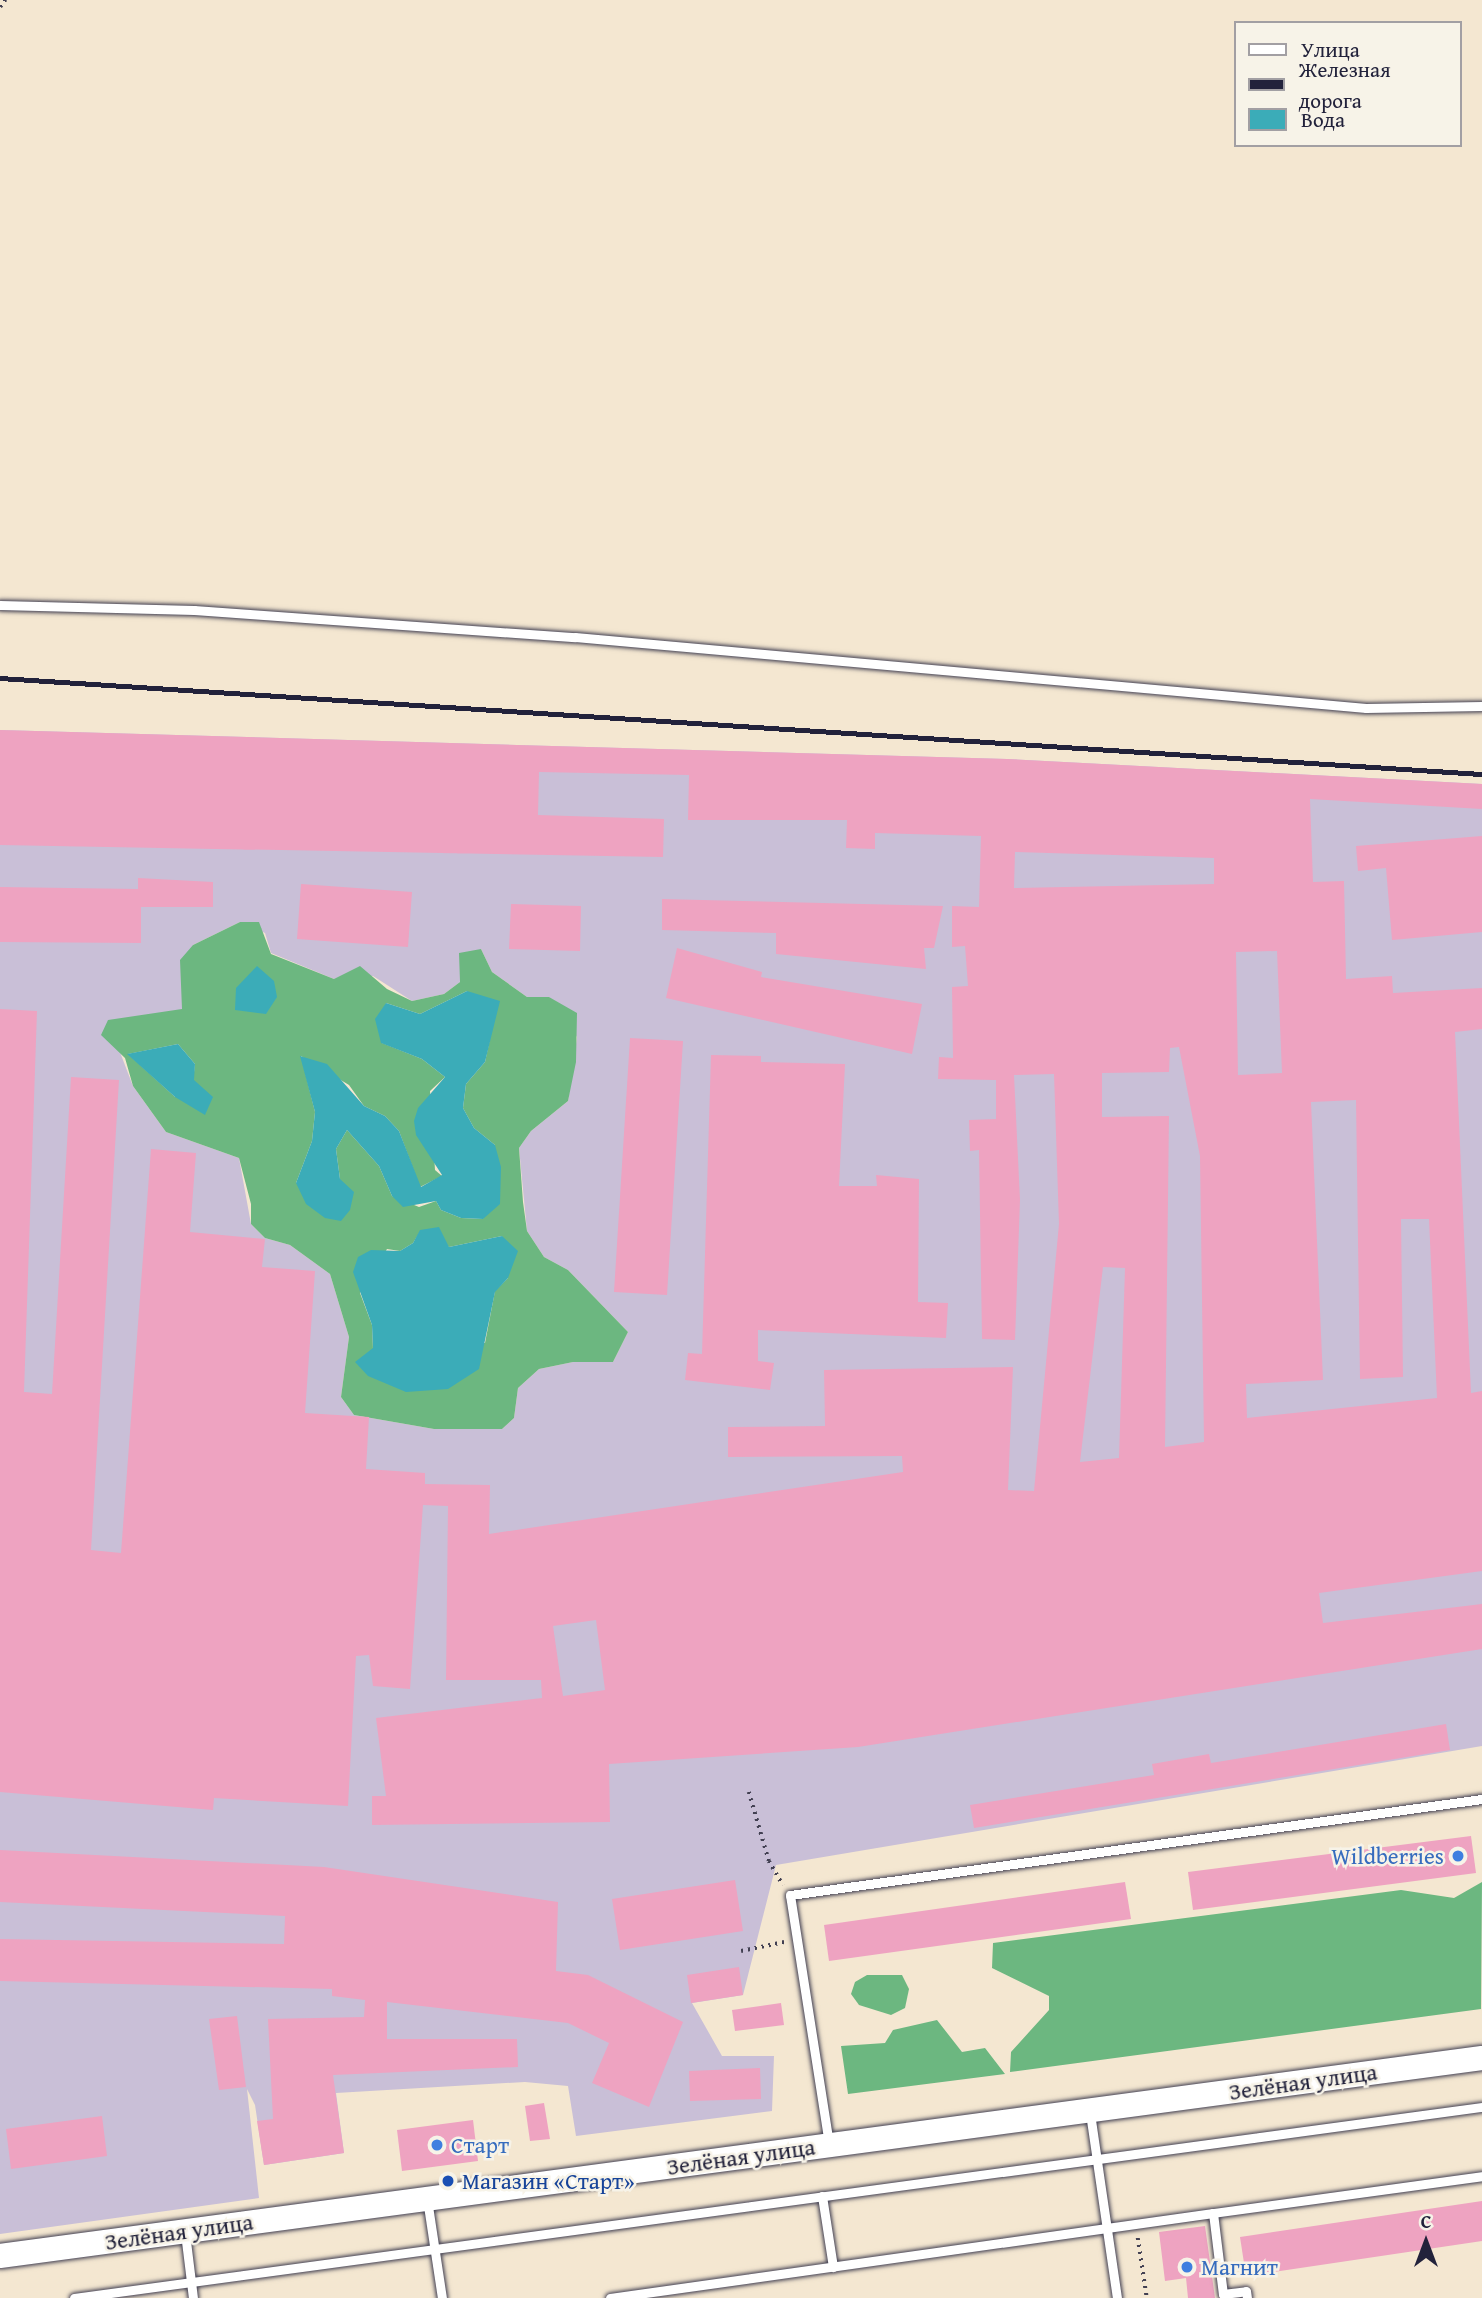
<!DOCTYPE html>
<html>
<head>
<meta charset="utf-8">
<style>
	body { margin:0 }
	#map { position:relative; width:1482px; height:2298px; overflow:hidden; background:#f4e7d1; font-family:"Gentium Book Plus",serif }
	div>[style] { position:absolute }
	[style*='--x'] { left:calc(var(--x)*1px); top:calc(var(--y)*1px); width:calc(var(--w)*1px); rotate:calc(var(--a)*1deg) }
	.industrial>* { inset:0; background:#c9bfd7 }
	.forest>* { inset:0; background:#6cb780 }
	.water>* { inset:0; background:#3bacb8 }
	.building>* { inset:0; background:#eea3c1 }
	.path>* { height:3.5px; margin-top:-1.75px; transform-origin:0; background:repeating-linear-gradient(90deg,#424052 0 2px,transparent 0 7px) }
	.roads { filter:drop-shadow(0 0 2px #424052) drop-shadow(0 0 2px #424052) }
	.lane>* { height:9px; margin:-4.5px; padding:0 4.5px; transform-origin:4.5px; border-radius:4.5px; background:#fff }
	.secondary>* { height:24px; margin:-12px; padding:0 12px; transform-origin:12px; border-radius:12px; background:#fff }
	.rail>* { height:5px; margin:-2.5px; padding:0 2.5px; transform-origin:2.5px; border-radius:2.5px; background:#22223b }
	.dots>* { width:19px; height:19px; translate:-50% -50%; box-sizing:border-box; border:4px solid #f7f3e8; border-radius:50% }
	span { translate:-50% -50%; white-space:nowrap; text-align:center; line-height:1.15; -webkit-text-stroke:5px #f7f3e8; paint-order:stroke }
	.shop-label { font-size:23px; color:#366cbe }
	.right { translate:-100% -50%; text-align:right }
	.left { translate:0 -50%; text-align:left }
	.street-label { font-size:23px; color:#22223b }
	.transit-label { font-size:23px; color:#164399 }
	.legend { position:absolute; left:1234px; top:21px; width:228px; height:126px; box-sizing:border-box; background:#f7f3e8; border:2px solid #a29fa3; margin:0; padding:9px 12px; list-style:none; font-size:21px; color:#22223b }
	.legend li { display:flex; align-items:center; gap:14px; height:35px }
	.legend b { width:35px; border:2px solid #a29fa3 }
	.north { position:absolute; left:1391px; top:2207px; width:70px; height:70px; -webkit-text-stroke:5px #f7f3e8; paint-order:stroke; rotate:0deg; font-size:19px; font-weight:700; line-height:28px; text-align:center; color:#22223b }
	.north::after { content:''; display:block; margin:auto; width:24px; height:32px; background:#22223b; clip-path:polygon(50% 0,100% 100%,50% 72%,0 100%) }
</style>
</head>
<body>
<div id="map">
	<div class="industrial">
		<div style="clip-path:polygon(evenodd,0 730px,1007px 759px,1482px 784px,1482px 1746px,776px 1865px,743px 1995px,692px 2003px,722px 2056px,774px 2056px,772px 2111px,576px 2136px,568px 2086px,525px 2082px,336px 2093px,344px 2153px,264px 2165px,255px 2105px,247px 2089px,259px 2198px,0 2234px,0 730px,240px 922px,265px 933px,271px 953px,334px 979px,373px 976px,412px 1001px,444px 994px,460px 982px,481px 949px,492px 972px,527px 997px,549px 997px,577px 1037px,568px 1101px,531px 1131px,519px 1148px,527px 1231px,544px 1257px,568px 1270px,628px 1332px,613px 1362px,573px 1362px,539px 1369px,518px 1388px,514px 1418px,502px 1429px,434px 1429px,354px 1415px,341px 1397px,349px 1337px,330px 1274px,290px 1245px,265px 1238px,251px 1224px,239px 1158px,166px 1132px,133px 1086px,108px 1021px,182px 1010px,193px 945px,240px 922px)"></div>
	</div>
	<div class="forest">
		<div style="clip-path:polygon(evenodd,240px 922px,259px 922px,271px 954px,334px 979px,360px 966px,387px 989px,412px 1001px,444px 994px,460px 982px,459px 953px,481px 949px,492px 972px,527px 997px,549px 997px,577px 1013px,576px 1062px,568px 1101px,531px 1131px,519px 1148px,523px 1202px,527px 1231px,544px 1257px,568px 1270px,628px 1332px,613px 1362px,573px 1362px,539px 1369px,518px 1388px,514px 1418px,502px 1429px,434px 1429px,354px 1415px,341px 1397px,349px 1337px,330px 1274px,290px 1245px,265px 1238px,251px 1224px,251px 1204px,239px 1158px,166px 1132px,133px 1086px,125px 1058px,101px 1035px,108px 1020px,182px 1009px,180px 960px,193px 945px,240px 922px,467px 991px,490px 1039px,485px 1062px,466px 1084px,463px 1108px,474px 1128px,495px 1145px,483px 1219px,461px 1218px,441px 1210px,436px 1201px,419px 1207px,392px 1196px,379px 1166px,347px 1130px,336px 1149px,340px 1179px,296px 1183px,312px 1141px,315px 1112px,301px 1056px,349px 1085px,364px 1106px,385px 1116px,399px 1131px,420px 1187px,442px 1176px,435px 1170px,430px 1091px,445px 1077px,422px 1059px,382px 1043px,386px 1003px,420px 1014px,467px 991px,240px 922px,178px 1044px,195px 1064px,193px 1080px,175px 1097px,128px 1054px,178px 1044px,240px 922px,421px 1230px,449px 1247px,502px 1236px,508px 1278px,495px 1291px,485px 1343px,373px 1349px,372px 1325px,360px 1293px,387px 1249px,400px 1251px,413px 1243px,421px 1230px)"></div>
		<div style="clip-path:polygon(1482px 1882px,1481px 2009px,1010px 2072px,1011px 2052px,1049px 2010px,1049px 1996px,992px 1968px,993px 1943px,1401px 1890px,1454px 1898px)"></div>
		<div style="clip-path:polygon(867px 1975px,902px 1975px,909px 1989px,905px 2008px,891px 2015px,859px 2005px,851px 1994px,855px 1982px)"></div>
		<div style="clip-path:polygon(937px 2020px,962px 2052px,985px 2048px,1005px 2074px,848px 2094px,841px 2046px,885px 2043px,893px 2030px)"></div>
	</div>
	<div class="water">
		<div style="clip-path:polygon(257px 966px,274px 981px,277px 997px,266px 1014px,235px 1010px,236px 988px)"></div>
		<div style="clip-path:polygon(467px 991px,500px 1001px,485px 1062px,466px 1084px,463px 1108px,474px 1128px,495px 1145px,501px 1167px,500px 1204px,483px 1219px,461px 1218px,441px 1210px,436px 1201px,403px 1207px,392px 1196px,379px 1166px,347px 1130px,336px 1149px,340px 1179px,354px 1192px,350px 1210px,341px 1221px,325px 1218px,306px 1204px,296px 1183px,312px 1141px,315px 1112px,300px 1056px,327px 1064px,364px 1106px,385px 1116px,399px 1131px,421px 1187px,442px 1175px,416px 1135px,414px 1121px,418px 1108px,445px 1077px,422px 1059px,381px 1043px,375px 1019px,386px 1003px,420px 1014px)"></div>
		<div style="clip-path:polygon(178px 1044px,195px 1064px,194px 1080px,213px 1097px,205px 1115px,175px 1097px,127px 1054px)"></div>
		<div style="clip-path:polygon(439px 1227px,449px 1247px,502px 1236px,518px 1251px,508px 1278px,495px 1292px,479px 1369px,448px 1389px,406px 1392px,368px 1376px,355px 1362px,373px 1348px,372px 1325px,353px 1272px,358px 1257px,371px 1250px,400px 1251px,413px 1243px,420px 1230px)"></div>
	</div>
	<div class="building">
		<div style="clip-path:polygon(evenodd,0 730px,1007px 759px,1482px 784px,1482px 809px,1310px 799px,1313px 882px,1344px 881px,1346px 979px,1392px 976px,1393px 993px,1482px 988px,1482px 1029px,1455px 1032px,1471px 1393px,1482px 1391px,1482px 1571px,1319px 1593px,1323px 1623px,1482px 1604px,1482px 1649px,858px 1747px,609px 1764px,610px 1822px,372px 1825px,372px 1796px,386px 1796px,376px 1718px,542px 1698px,541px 1680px,446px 1680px,448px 1506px,423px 1505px,410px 1689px,373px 1686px,369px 1655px,356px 1656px,348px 1806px,214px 1798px,213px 1810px,0 1792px,0 1009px,37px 1011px,24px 1392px,52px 1394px,71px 1077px,119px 1080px,91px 1550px,121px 1553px,151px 1149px,196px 1153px,190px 1232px,265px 1239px,262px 1267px,315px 1271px,305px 1413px,369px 1417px,366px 1469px,425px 1473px,425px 1484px,490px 1485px,489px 1534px,903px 1472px,902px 1456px,728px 1457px,728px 1427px,825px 1426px,824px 1370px,1013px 1367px,1008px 1490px,1034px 1491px,1059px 1224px,1054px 1074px,1014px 1075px,1020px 1200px,1015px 1340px,982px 1339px,979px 1150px,970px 1151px,969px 1120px,996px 1119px,996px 1080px,938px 1079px,939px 1057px,953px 1058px,952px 987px,968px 986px,965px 946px,952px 947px,952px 906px,979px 907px,981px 836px,875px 833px,875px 849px,846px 848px,847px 820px,688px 820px,689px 775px,539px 772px,538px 815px,664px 819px,663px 857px,0 845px,0 730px,1015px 852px,1214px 858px,1214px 884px,1014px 888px,1015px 852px,0 730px,1277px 951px,1282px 1073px,1238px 1075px,1236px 952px,1277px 951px,0 730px,1179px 1047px,1200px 1156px,1204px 1442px,1165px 1447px,1169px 1116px,1102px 1117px,1102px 1073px,1169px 1072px,1170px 1048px,1179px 1047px,0 730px,1356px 1100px,1360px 1379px,1403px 1377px,1401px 1219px,1429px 1219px,1437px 1398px,1247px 1418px,1246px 1384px,1323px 1380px,1311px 1102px,1356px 1100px,0 730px,1103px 1267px,1125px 1268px,1119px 1458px,1080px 1462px,1103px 1267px,0 730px,596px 1620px,605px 1690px,563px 1696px,553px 1626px,596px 1620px)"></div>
		<div style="clip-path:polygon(1482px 836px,1482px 932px,1392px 940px,1386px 868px,1358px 871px,1356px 846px)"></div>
		<div style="clip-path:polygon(138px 878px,213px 882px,213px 907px,141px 907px,141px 943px,0 942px,0 887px,138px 889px)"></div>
		<div style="clip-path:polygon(301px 884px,412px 892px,408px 947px,297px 939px)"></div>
		<div style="clip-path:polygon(662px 899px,943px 906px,934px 948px,924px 948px,926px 969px,776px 954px,776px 933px,662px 930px)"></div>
		<div style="clip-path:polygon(511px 904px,581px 906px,580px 951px,509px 949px)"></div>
		<div style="clip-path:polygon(677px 948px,762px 972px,761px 977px,922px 1004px,912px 1054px,666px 998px)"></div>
		<div style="clip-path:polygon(630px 1038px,683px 1041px,667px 1295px,614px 1292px)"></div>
		<div style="clip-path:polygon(711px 1055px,761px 1056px,761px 1062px,845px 1064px,839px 1186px,877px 1186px,876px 1175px,919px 1179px,918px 1302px,948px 1303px,946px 1338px,758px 1330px,758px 1361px,774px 1363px,770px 1390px,685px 1380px,688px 1353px,702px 1354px)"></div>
		<div style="clip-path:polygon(1446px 1724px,1450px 1750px,974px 1828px,970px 1805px,1154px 1775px,1152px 1764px,1209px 1754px,1211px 1763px)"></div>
		<div style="clip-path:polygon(1471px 1836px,1476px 1873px,1193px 1910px,1188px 1872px)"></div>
		<div style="clip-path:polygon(0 1850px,324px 1867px,558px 1902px,556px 1971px,588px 1975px,683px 2022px,649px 2107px,592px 2083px,609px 2043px,568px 2023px,387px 2002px,387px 2039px,517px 2039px,518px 2067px,333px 2075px,344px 2153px,264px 2165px,257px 2121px,273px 2119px,268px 2019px,364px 2017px,365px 2000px,332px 1996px,332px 1989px,0 1981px,0 1939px,284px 1944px,285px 1916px,0 1902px)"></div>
		<div style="clip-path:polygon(735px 1880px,743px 1931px,620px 1950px,612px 1899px)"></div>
		<div style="clip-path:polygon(1125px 1882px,1131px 1919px,829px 1961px,824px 1925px)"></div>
		<div style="clip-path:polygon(739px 1967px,743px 1995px,691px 2003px,687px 1975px)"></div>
		<div style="clip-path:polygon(781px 2003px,784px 2025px,735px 2031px,732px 2010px)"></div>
		<div style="clip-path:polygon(237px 2016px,246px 2087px,219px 2090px,209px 2019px)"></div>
		<div style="clip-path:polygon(760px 2068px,761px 2099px,690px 2101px,689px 2071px)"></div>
		<div style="clip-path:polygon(544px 2103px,550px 2139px,530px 2141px,525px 2106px)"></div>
		<div style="clip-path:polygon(102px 2116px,107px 2156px,11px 2169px,6px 2129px)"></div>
		<div style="clip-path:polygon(473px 2120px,478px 2161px,402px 2171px,397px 2130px)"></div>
		<div style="clip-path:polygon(1482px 2201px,1482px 2241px,1246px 2276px,1240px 2237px)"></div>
		<div style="clip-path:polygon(1205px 2226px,1215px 2298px,1188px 2298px,1186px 2278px,1165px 2281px,1159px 2232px)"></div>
	</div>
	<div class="path">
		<div style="--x:0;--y:7;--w:9;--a:-54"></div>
		<div style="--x:749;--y:1792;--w:72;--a:73.8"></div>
		<div style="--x:769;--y:1861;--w:28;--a:60"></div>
		<div style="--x:741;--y:1951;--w:44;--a:-11.8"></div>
		<div style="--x:1138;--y:2238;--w:61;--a:81.5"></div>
	</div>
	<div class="roads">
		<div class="lane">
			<div style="--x:0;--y:605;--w:194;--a:1.5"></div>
			<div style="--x:194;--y:610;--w:382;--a:4.1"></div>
			<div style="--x:575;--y:637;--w:794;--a:5.13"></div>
			<div style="--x:1366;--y:708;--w:116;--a:-1"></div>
			<div style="--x:1090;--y:2113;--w:187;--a:81.7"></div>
			<div style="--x:829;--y:2144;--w:252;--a:-98.9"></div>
			<div style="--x:790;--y:1895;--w:699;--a:-7.9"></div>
			<div style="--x:822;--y:2196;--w:72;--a:81.2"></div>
			<div style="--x:427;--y:2199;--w:100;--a:81.4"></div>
			<div style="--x:1213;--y:2213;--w:272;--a:-7.8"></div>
			<div style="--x:185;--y:2233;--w:65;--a:83"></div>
			<div style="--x:74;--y:2298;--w:1421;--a:-7.73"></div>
			<div style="--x:610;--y:2298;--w:609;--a:-8.02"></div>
			<div style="--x:1213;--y:2213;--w:82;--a:83"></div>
			<div style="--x:1223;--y:2294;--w:23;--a:-7"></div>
			<div style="--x:1246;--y:2291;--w:7;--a:82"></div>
		</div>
		<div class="secondary">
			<div style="--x:0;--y:2256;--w:1495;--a:-7.61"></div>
		</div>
	</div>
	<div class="rail">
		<div style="--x:0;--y:678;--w:1485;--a:3.71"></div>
	</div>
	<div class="dots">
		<div style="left:1458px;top:1856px;background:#3f7fe0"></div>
		<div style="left:437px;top:2145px;background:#3f7fe0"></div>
		<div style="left:448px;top:2181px;background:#1a4fb4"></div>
		<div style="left:1187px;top:2267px;background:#3f7fe0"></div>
	</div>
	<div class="shop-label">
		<span class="right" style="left:1444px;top:1856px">Wildberries</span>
		<span class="left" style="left:451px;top:2145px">Старт</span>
		<span class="left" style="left:1201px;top:2267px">Магнит</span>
	</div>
	<div class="street-label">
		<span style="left:1303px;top:2082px;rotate:-8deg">Зелёная улица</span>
		<span style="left:741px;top:2157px;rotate:-8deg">Зелёная улица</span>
		<span style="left:179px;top:2232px;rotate:-8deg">Зелёная улица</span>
	</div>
	<div class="transit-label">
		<span class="left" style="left:462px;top:2181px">Магазин «Старт»</span>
	</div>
	<ul class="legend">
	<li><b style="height:9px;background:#fff"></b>Улица</li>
	<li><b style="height:9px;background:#22223b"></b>Железная дорога</li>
	<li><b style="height:19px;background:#3bacb8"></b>Вода</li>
	</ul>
	<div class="north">С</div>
</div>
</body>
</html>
